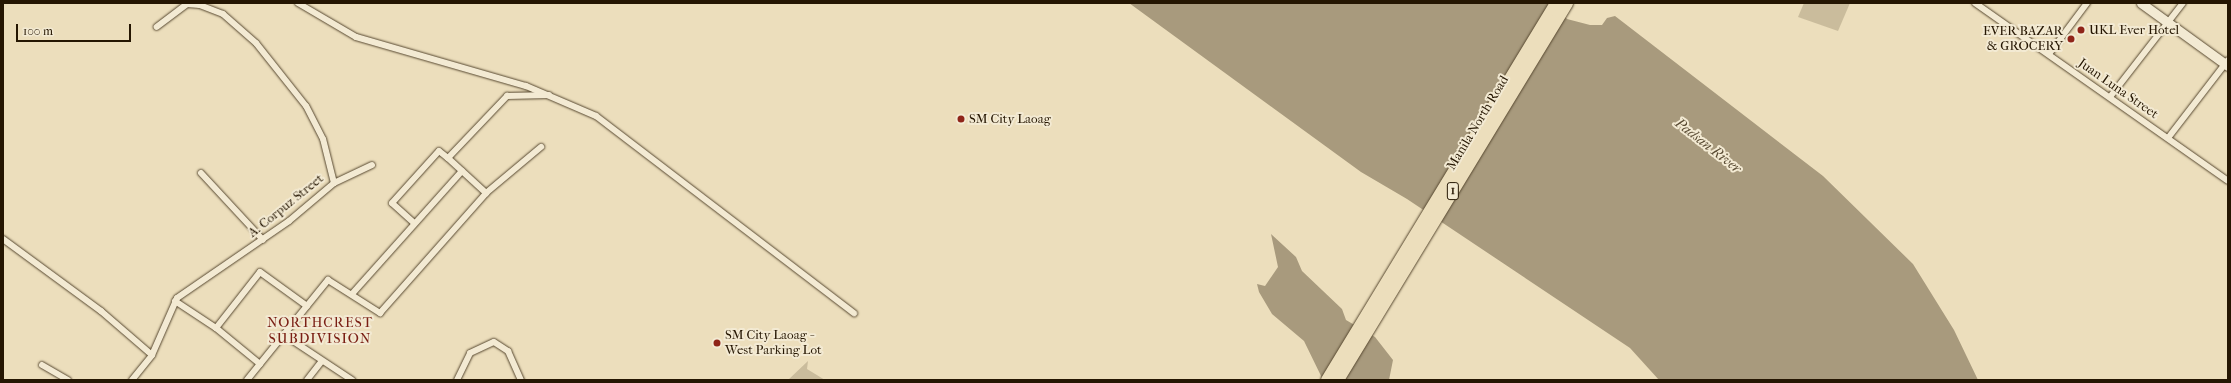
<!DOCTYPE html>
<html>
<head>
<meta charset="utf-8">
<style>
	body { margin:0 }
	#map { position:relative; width:2231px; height:383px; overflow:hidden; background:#ecdebc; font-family:"IM FELL French Canon",serif }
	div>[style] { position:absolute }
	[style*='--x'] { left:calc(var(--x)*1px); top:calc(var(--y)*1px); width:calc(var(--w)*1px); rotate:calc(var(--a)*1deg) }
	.green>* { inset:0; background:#cabc9c }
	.water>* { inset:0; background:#a89a7d }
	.roads { filter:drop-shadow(0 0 1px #574830) drop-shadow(0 0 1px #574830) }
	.street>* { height:6px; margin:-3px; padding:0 3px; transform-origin:3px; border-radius:3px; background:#f3ead3 }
	.secondary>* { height:9px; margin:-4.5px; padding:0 4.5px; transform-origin:4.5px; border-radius:4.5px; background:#f3ead3 }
	.highway>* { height:12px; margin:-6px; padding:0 6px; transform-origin:6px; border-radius:6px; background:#ecdebc }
	.dots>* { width:11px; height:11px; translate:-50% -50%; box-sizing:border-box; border:2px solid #f3ead3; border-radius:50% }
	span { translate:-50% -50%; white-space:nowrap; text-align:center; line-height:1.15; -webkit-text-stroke:4px #f3ead3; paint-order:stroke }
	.shield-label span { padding:1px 3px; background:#f3ead3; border:1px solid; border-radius:3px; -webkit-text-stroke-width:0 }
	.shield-label { font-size:12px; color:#251602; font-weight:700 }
	.poi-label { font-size:13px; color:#251602 }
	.left { translate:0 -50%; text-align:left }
	.right { translate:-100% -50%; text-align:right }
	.street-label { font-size:13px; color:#251602 }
	.water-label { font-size:14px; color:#594b33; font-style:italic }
	.neighbourhood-label { font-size:14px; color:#7a1f14; letter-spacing:1px }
	.frame { position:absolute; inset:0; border:4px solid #251602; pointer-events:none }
	.scale { position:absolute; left:16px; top:24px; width:115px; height:18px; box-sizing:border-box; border:2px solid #251602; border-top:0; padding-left:5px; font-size:12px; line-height:14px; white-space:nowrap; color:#251602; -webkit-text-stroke:3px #f3ead3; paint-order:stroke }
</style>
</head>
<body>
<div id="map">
	<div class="green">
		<div style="clip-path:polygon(1804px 3px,1850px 3px,1838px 31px,1798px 17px)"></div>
		<div style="clip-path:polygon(808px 361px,807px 369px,825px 380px,788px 380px)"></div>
	</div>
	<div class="water">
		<div style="clip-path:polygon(1129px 3px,1554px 3px,1567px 19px,1590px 25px,1602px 25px,1607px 18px,1615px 16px,1823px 176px,1913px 264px,1954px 330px,1978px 380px,1659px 380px,1630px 348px,1407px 199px,1361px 172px)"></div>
		<div style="clip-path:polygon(1271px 234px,1296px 257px,1302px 271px,1342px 309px,1346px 320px,1375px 337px,1393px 360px,1389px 380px,1323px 380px,1304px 341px,1272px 314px,1259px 292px,1257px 284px,1265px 286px,1278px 267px)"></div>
	</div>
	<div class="roads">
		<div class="street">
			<div style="--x:298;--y:3;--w:67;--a:30.4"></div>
			<div style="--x:356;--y:37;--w:177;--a:16.1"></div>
			<div style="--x:526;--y:86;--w:76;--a:23.2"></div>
			<div style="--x:596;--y:116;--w:325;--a:37.4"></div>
			<div style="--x:1975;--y:3;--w:309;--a:35.1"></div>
			<div style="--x:2049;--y:54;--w:64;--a:-53.3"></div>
			<div style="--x:2110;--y:97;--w:119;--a:-52.2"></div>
			<div style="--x:2168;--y:138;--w:98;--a:-52.4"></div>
			<div style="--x:448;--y:158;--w:52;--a:42.6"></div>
			<div style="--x:201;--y:173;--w:91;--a:47.2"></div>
			<div style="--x:334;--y:183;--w:42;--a:-25.3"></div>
			<div style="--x:413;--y:222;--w:28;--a:-138"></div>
			<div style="--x:392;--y:203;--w:70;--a:-47.9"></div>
			<div style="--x:439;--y:151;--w:11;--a:38"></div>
			<div style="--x:448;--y:158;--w:86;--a:-46.4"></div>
			<div style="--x:507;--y:96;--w:42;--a:-1.4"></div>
			<div style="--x:3;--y:239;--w:122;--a:36.3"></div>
			<div style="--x:101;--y:311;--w:67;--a:40.8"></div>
			<div style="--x:352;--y:294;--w:165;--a:-48.2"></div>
			<div style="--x:175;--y:301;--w:49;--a:33.4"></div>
			<div style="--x:284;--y:335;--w:82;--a:33.5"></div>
			<div style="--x:260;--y:364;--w:57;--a:-140.7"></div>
			<div style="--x:216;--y:328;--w:71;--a:-51.8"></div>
			<div style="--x:260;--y:272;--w:58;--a:35.9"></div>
			<div style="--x:42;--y:365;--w:30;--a:30"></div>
			<div style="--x:132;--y:380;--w:32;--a:-51"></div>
			<div style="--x:152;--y:355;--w:62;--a:-66.3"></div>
			<div style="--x:177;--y:298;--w:136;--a:-34.5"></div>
			<div style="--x:289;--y:221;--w:59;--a:-40.2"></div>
			<div style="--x:334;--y:183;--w:45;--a:-104"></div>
			<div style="--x:323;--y:139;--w:37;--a:-117"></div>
			<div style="--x:306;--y:106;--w:80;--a:-128.4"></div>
			<div style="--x:256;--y:43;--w:44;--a:-138.7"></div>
			<div style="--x:223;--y:14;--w:25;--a:-159"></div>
			<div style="--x:200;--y:5;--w:13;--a:-176"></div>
			<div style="--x:187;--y:4;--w:38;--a:143"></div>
			<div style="--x:247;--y:380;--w:129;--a:-51"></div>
			<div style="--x:328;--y:280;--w:62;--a:32.4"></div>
			<div style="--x:380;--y:313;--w:160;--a:-48.5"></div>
			<div style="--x:486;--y:193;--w:72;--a:-39.9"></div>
			<div style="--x:307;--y:380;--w:24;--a:-52"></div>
			<div style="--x:457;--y:380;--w:30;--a:-64"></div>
			<div style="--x:470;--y:353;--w:26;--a:-25"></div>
			<div style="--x:494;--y:342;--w:17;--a:33"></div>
			<div style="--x:508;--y:351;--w:32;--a:66"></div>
		</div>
		<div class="secondary">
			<div style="--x:2141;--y:3;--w:107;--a:35.9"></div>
		</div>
		<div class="highway">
			<div style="--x:1327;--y:380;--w:441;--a:-58.7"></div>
			<div style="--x:1338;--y:380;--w:441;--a:-58.7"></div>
		</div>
	</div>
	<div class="dots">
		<div style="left:2081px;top:30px;background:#8f2418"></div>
		<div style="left:2071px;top:39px;background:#8f2418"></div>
		<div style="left:961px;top:119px;background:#8f2418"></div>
		<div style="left:717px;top:343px;background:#8f2418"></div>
	</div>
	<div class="shield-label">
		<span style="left:1453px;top:191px">1</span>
	</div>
	<div class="poi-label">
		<span class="left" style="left:2089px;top:30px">UKL Ever Hotel</span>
		<span class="right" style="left:2063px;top:39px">EVER BAZAR<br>&amp; GROCERY</span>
		<span class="left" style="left:969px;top:119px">SM City Laoag</span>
		<span class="left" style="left:725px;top:343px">SM City Laoag -<br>West Parking Lot</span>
	</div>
	<div class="street-label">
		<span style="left:2118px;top:89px;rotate:35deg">Juan Luna Street</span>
		<span style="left:1478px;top:123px;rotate:-59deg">Manila North Road</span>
		<span style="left:286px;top:206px;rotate:-39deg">A. Corpuz Street</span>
	</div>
	<div class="water-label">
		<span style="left:1708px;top:146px;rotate:38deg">Padsan River</span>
	</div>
	<div class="neighbourhood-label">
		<span style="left:320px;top:331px">NORTHCREST<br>SUBDIVISION</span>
	</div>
	<div class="frame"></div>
	<div class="scale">100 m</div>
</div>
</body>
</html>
